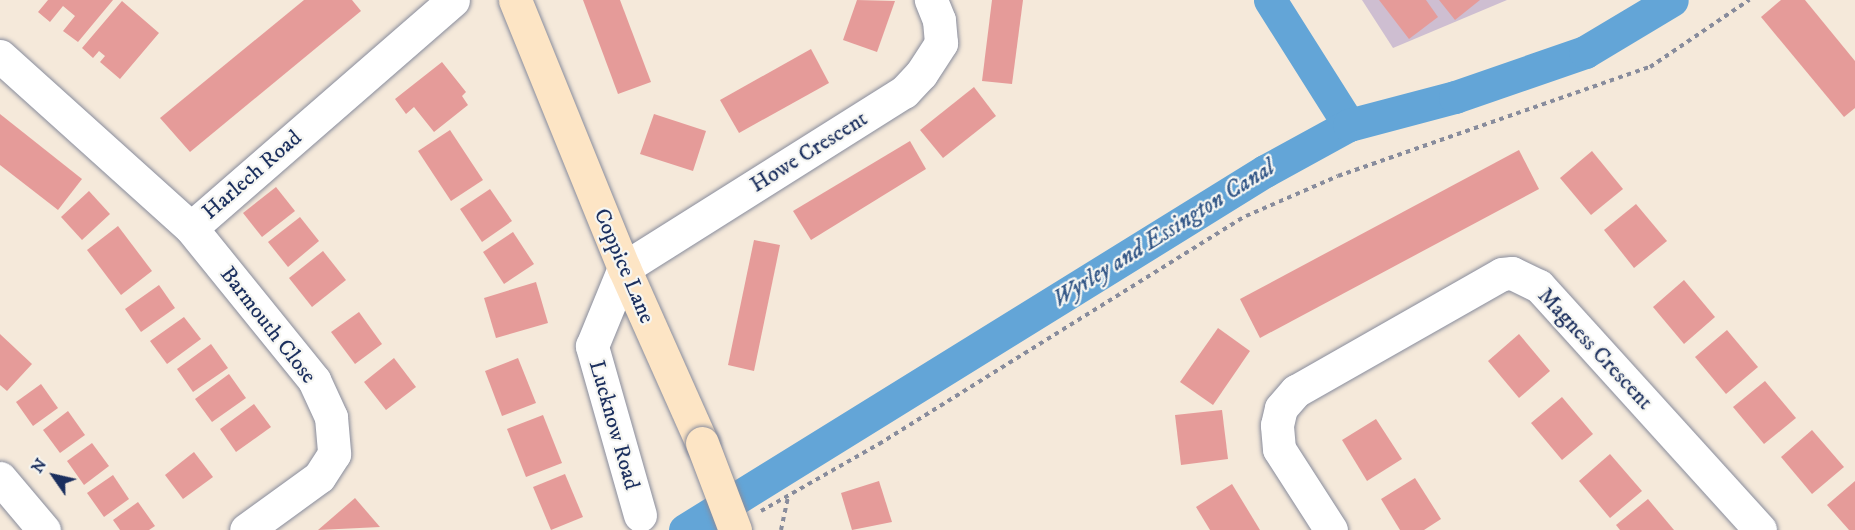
<!DOCTYPE html>
<html>
<head>
<meta charset="utf-8">
<style>
	body { margin:0 }
	#map { position:relative; width:1855px; height:530px; overflow:hidden; background:#f5e9da; font-family:"IM FELL DW Pica",serif }
	div>[style] { position:absolute }
	[style*='--x'] { left:calc(var(--x)*1px); top:calc(var(--y)*1px); width:calc(var(--w)*1px); rotate:calc(var(--a)*1deg) }
	.industrial>* { inset:0; background:#cebed1 }
	.canal>* { height:33px; margin:-16.5px; padding:0 16.5px; transform-origin:16.5px; border-radius:16.5px; background:#63a5d7 }
	.building>* { inset:0; background:#e59b99 }
	.path>* { height:4px; margin-top:-2px; transform-origin:0; background:repeating-linear-gradient(90deg,#888c9c 0 4.5px,transparent 0 9px) }
	.roads { filter:drop-shadow(0 0 2px #888c9c) drop-shadow(0 0 2px #888c9c) }
	.street>* { height:33px; margin:-16.5px; padding:0 16.5px; transform-origin:16.5px; border-radius:16.5px; background:#fff }
	.secondary>* { height:33px; margin:-16.5px; padding:0 16.5px; transform-origin:16.5px; border-radius:16.5px; background:#fde5c5 }
	.bridges { filter:drop-shadow(0 0 2px #888c9c) drop-shadow(0 0 2px #888c9c) }
	.secondary-bridge>* { height:33px; margin:-16.5px; padding:0 16.5px; transform-origin:16.5px; border-radius:16.5px; background:#fde5c5 }
	span { translate:-50% -50%; white-space:nowrap; text-align:center; line-height:1.15; -webkit-text-stroke:4.5px #f6f6f2; paint-order:stroke }
	.street-label { font-size:22px; color:#1b2f5e }
	.water-label { font-size:24px; color:#345888; font-style:italic }
	.north { position:absolute; left:24px; top:446px; width:60px; height:60px; -webkit-text-stroke:4px #f6f6f2; paint-order:stroke; rotate:304deg; font-size:16px; font-weight:700; line-height:24px; text-align:center; color:#1b2f5e }
	.north::after { content:''; display:block; margin:auto; width:21px; height:27px; background:#1b2f5e; clip-path:polygon(50% 0,100% 100%,50% 72%,0 100%) }
</style>
</head>
<body>
<div id="map">
	<div class="industrial">
		<div style="clip-path:polygon(1362px 0,1507px 0,1393px 48px)"></div>
	</div>
	<div class="canal">
		<div style="--x:1270;--y:0;--w:148;--a:57.7"></div>
		<div style="--x:685;--y:530;--w:682;--a:-31.76"></div>
		<div style="--x:1265;--y:171;--w:96;--a:-28.7"></div>
		<div style="--x:1349;--y:125;--w:110;--a:-14.8"></div>
		<div style="--x:1455;--y:97;--w:138;--a:-19.1"></div>
		<div style="--x:1585;--y:52;--w:101;--a:-30.9"></div>
	</div>
	<div class="building">
		<div style="clip-path:polygon(48px 0,113px 0,78px 42px,63px 31px,75px 16px,63px 6px,50px 22px,38px 12px)"></div>
		<div style="clip-path:polygon(304px 0,352px 0,361px 11px,190px 152px,160px 118px)"></div>
		<div style="clip-path:polygon(583px 0,620px 0,651px 82px,618px 94px)"></div>
		<div style="clip-path:polygon(857px 0,895px 1px,877px 52px,843px 40px)"></div>
		<div style="clip-path:polygon(992px 0,1023px 0,1012px 84px,982px 81px)"></div>
		<div style="clip-path:polygon(1379px 0,1426px 0,1438px 17px,1409px 39px)"></div>
		<div style="clip-path:polygon(1439px 0,1480px 0,1455px 20px)"></div>
		<div style="clip-path:polygon(1781px 0,1805px 0,1855px 61px,1855px 108px,1844px 117px,1761px 17px)"></div>
		<div style="clip-path:polygon(122px 1px,159px 33px,120px 79px,100px 62px,105px 56px,99px 51px,93px 58px,82px 48px)"></div>
		<div style="clip-path:polygon(811px 49px,829px 83px,739px 133px,720px 100px)"></div>
		<div style="clip-path:polygon(442px 62px,466px 92px,462px 96px,468px 105px,434px 132px,414px 107px,406px 114px,395px 99px)"></div>
		<div style="clip-path:polygon(974px 87px,996px 116px,943px 158px,920px 130px)"></div>
		<div style="clip-path:polygon(0 114px,82px 179px,58px 210px,0 165px)"></div>
		<div style="clip-path:polygon(654px 114px,706px 131px,693px 171px,640px 154px)"></div>
		<div style="clip-path:polygon(450px 130px,483px 180px,451px 201px,418px 151px)"></div>
		<div style="clip-path:polygon(910px 141px,926px 169px,811px 240px,793px 211px)"></div>
		<div style="clip-path:polygon(1519px 150px,1539px 189px,1260px 338px,1240px 299px)"></div>
		<div style="clip-path:polygon(1592px 151px,1623px 189px,1591px 215px,1560px 178px)"></div>
		<div style="clip-path:polygon(276px 187px,295px 211px,262px 237px,243px 213px)"></div>
		<div style="clip-path:polygon(490px 189px,512px 221px,482px 242px,460px 209px)"></div>
		<div style="clip-path:polygon(89px 191px,110px 214px,82px 240px,61px 217px)"></div>
		<div style="clip-path:polygon(1636px 204px,1667px 241px,1634px 268px,1604px 230px)"></div>
		<div style="clip-path:polygon(300px 217px,319px 241px,288px 267px,268px 242px)"></div>
		<div style="clip-path:polygon(118px 226px,152px 271px,121px 295px,87px 250px)"></div>
		<div style="clip-path:polygon(513px 232px,534px 264px,504px 284px,483px 252px)"></div>
		<div style="clip-path:polygon(754px 240px,780px 245px,754px 371px,728px 365px)"></div>
		<div style="clip-path:polygon(323px 251px,346px 280px,312px 307px,289px 278px)"></div>
		<div style="clip-path:polygon(1684px 280px,1715px 317px,1684px 344px,1653px 307px)"></div>
		<div style="clip-path:polygon(536px 282px,548px 323px,496px 338px,484px 298px)"></div>
		<div style="clip-path:polygon(159px 285px,175px 308px,141px 332px,125px 309px)"></div>
		<div style="clip-path:polygon(359px 312px,382px 344px,355px 364px,331px 332px)"></div>
		<div style="clip-path:polygon(184px 317px,201px 339px,167px 364px,150px 341px)"></div>
		<div style="clip-path:polygon(1218px 328px,1250px 351px,1213px 405px,1180px 382px)"></div>
		<div style="clip-path:polygon(1727px 330px,1758px 367px,1726px 394px,1695px 357px)"></div>
		<div style="clip-path:polygon(0 334px,32px 364px,7px 391px,0 385px)"></div>
		<div style="clip-path:polygon(1519px 334px,1550px 371px,1519px 398px,1488px 361px)"></div>
		<div style="clip-path:polygon(211px 344px,228px 368px,193px 392px,177px 369px)"></div>
		<div style="clip-path:polygon(394px 358px,416px 387px,386px 410px,364px 382px)"></div>
		<div style="clip-path:polygon(518px 358px,536px 403px,502px 416px,485px 371px)"></div>
		<div style="clip-path:polygon(229px 374px,246px 398px,212px 422px,195px 399px)"></div>
		<div style="clip-path:polygon(1765px 381px,1796px 418px,1764px 444px,1733px 407px)"></div>
		<div style="clip-path:polygon(41px 384px,58px 408px,33px 426px,16px 402px)"></div>
		<div style="clip-path:polygon(1562px 397px,1593px 434px,1562px 460px,1531px 423px)"></div>
		<div style="clip-path:polygon(254px 404px,271px 427px,236px 452px,220px 429px)"></div>
		<div style="clip-path:polygon(1222px 410px,1228px 459px,1181px 465px,1175px 415px)"></div>
		<div style="clip-path:polygon(68px 411px,85px 435px,60px 453px,43px 430px)"></div>
		<div style="clip-path:polygon(543px 415px,562px 463px,526px 477px,507px 429px)"></div>
		<div style="clip-path:polygon(1376px 419px,1402px 459px,1367px 481px,1342px 440px)"></div>
		<div style="clip-path:polygon(1812px 430px,1844px 467px,1812px 494px,1781px 457px)"></div>
		<div style="clip-path:polygon(92px 443px,109px 466px,84px 485px,67px 461px)"></div>
		<div style="clip-path:polygon(194px 452px,213px 477px,183px 499px,165px 475px)"></div>
		<div style="clip-path:polygon(1610px 454px,1642px 491px,1610px 518px,1579px 481px)"></div>
		<div style="clip-path:polygon(565px 474px,583px 517px,551px 530px,533px 487px)"></div>
		<div style="clip-path:polygon(113px 475px,129px 499px,104px 517px,87px 493px)"></div>
		<div style="clip-path:polygon(1415px 478px,1441px 519px,1424px 530px,1400px 530px,1381px 499px)"></div>
		<div style="clip-path:polygon(879px 481px,892px 522px,852px 530px,841px 493px)"></div>
		<div style="clip-path:polygon(1855px 481px,1855px 530px,1849px 530px,1827px 505px)"></div>
		<div style="clip-path:polygon(1232px 484px,1260px 530px,1210px 530px,1196px 507px)"></div>
		<div style="clip-path:polygon(355px 498px,380px 527px,318px 530px)"></div>
		<div style="clip-path:polygon(1648px 499px,1674px 530px,1620px 530px,1616px 525px)"></div>
		<div style="clip-path:polygon(138px 502px,155px 526px,149px 530px,120px 530px,113px 520px)"></div>
	</div>
	<div class="path">
		<div style="--x:761;--y:511;--w:136;--a:-29.6"></div>
		<div style="--x:879;--y:444;--w:432;--a:-31.9"></div>
		<div style="--x:1246;--y:216;--w:100;--a:-23.5"></div>
		<div style="--x:1338;--y:176;--w:330;--a:-19.3"></div>
		<div style="--x:1650;--y:67;--w:120;--a:-34.1"></div>
		<div style="--x:781;--y:530;--w:35;--a:-78"></div>
	</div>
	<div class="roads">
		<div class="street">
			<div style="--x:0;--y:56;--w:257;--a:42"></div>
			<div style="--x:191;--y:228;--w:347;--a:-41"></div>
			<div style="--x:191;--y:228;--w:196;--a:51"></div>
			<div style="--x:314;--y:380;--w:41;--a:65.3"></div>
			<div style="--x:331;--y:417;--w:37;--a:85"></div>
			<div style="--x:334;--y:454;--w:27;--a:123"></div>
			<div style="--x:319;--y:477;--w:90;--a:144"></div>
			<div style="--x:0;--y:478;--w:68;--a:49.8"></div>
			<div style="--x:640;--y:515;--w:176;--a:-105.9"></div>
			<div style="--x:592;--y:346;--w:84;--a:-67.7"></div>
			<div style="--x:624;--y:268;--w:331;--a:-32.2"></div>
			<div style="--x:904;--y:92;--w:25;--a:-47"></div>
			<div style="--x:921;--y:74;--w:37;--a:-57"></div>
			<div style="--x:941;--y:43;--w:23;--a:-95"></div>
			<div style="--x:939;--y:20;--w:22;--a:-112"></div>
			<div style="--x:1331;--y:530;--w:96;--a:-122.7"></div>
			<div style="--x:1279;--y:449;--w:24;--a:-95"></div>
			<div style="--x:1277;--y:425;--w:17;--a:-77"></div>
			<div style="--x:1281;--y:408;--w:23;--a:-49"></div>
			<div style="--x:1296;--y:391;--w:237;--a:-29.6"></div>
			<div style="--x:1502;--y:274;--w:10;--a:-6"></div>
			<div style="--x:1512;--y:273;--w:30;--a:26"></div>
			<div style="--x:1539;--y:286;--w:329;--a:47.8"></div>
		</div>
		<div class="secondary">
			<div style="--x:515;--y:0;--w:289;--a:67.9"></div>
			<div style="--x:624;--y:268;--w:192;--a:66"></div>
		</div>
	</div>
	<div class="bridges">
		<div class="secondary-bridge">
			<div style="--x:702;--y:443;--w:93;--a:69.2"></div>
		</div>
	</div>
	<div class="street-label">
		<span style="left:809px;top:152px;rotate:-32deg">Howe Crescent</span>
		<span style="left:252px;top:175px;rotate:-41deg">Harlech Road</span>
		<span style="left:624px;top:266px;rotate:67deg">Coppice Lane</span>
		<span style="left:268px;top:325px;rotate:52deg">Barmouth Close</span>
		<span style="left:1595px;top:349px;rotate:47deg">Magness Crescent</span>
		<span style="left:614px;top:425px;rotate:74deg">Lucknow Road</span>
	</div>
	<div class="water-label">
		<span style="left:1164px;top:234px;rotate:-32deg">Wyrley and Essington Canal</span>
	</div>
	<div class="north">N</div>
</div>
</body>
</html>
